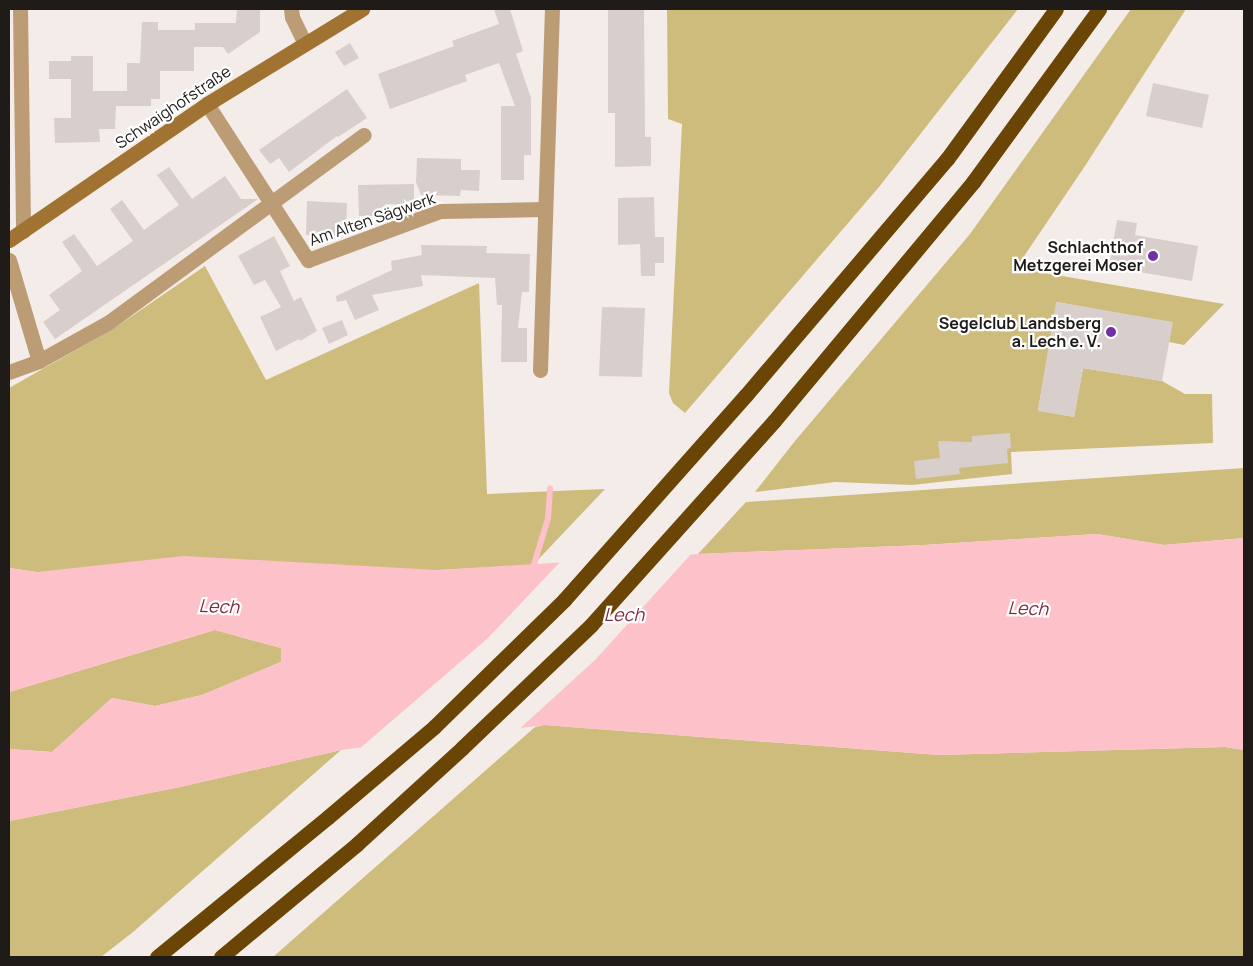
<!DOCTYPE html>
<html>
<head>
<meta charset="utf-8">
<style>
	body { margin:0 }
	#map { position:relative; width:1253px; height:966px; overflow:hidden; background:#f4ece8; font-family:Manrope,sans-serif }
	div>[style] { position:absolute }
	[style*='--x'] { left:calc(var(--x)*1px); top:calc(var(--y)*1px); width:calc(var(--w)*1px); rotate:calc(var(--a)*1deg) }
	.green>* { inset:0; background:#cebc7c }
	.water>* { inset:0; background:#fcc1c9 }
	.pier>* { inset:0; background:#f4ece8 }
	.stream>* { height:5.5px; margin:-2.75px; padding:0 2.75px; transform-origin:2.75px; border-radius:2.75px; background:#fcc1c9 }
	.building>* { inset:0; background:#d8cfcd }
	.street>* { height:15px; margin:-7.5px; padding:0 7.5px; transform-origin:7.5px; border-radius:7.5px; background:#bc9c75 }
	.secondary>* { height:15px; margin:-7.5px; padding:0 7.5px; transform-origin:7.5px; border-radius:7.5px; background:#a17333 }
	.highway>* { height:15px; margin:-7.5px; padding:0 7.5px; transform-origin:7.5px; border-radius:7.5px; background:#6a4505 }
	.dots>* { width:14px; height:14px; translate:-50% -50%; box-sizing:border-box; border:2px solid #fff; border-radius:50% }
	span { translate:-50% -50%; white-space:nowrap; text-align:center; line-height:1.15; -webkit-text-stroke:4.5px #fff; paint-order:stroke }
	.street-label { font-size:16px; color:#1e1b19 }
	.poi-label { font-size:16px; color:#1e1b19; font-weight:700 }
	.right { translate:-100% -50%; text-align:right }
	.water-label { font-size:18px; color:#802c3f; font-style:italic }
	.frame { position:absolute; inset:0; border:10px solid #1e1b19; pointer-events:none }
</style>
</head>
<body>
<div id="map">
	<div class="green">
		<div style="clip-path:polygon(667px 9px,1018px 9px,879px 187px,685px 413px,673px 403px,669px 393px,682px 124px,668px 119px)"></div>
		<div style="clip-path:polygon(1131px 9px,1186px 9px,1083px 169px,1016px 268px,1224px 304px,1184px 345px,1169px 342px,1172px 323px,1057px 302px,1038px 410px,1074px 417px,1083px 368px,1162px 381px,1185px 394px,1212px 394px,1213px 443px,1011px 452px,1012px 474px,912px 485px,835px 482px,755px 492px,795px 441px,970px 234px)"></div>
		<div style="clip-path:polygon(205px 266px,266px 380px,479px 283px,487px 494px,605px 489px,533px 565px,438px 570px,37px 572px,9px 568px,9px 388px,113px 329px)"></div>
		<div style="clip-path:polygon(1244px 468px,1244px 538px,1164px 545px,1097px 534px,924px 545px,698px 554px,746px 502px)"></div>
		<div style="clip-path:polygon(215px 630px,281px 648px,281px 662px,202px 695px,155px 706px,112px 698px,52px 752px,9px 749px,9px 692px)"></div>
		<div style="clip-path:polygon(544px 725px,939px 755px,1225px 747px,1244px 750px,1244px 957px,273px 957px,535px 727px)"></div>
		<div style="clip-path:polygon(341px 750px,133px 932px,101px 957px,9px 957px,9px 821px,180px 787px)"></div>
	</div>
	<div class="water">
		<div style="clip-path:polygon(1097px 534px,1164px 545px,1244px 538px,1244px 750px,1225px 747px,939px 755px,544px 725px,341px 750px,180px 787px,9px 821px,9px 749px,52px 752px,112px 698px,155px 706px,202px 695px,281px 662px,281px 648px,215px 630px,9px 692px,9px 568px,37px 572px,184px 556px,438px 570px,698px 554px,924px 545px)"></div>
	</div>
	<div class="pier">
		<div style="clip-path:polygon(693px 552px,595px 660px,516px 732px,358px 750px,488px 638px,561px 561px)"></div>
	</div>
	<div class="stream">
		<div style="--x:532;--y:571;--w:54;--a:-72.9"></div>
		<div style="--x:548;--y:519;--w:30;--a:-86"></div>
	</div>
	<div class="building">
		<div style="clip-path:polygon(237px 9px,260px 9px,260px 32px,228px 54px,223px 47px,194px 47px,194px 71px,160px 71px,160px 99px,151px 99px,151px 106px,116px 106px,115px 129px,99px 129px,100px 142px,55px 143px,54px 118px,71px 118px,71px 79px,49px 79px,49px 61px,71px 61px,71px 56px,93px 56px,93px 91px,127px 91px,127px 63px,140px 63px,142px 22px,158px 22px,158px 30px,195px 30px,195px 23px,236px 23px)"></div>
		<div style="clip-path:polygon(494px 9px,510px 9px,523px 51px,516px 54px,531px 98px,531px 155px,524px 155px,524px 180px,501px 180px,501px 106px,515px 106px,499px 63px,465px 75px,467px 81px,390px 109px,378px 74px,454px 46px,452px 41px,499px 24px)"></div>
		<div style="clip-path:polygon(608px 9px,644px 9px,645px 137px,651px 137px,651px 166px,615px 167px,615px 113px,608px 113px)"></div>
		<div style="clip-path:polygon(350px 43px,359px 58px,344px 66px,335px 52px)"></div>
		<div style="clip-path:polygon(1153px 83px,1209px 95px,1202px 128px,1146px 116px)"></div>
		<div style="clip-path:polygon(347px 89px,367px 118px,338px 137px,337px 136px,289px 172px,279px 158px,270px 164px,259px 150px)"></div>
		<div style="clip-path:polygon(417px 158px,461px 159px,461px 170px,480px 170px,479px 191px,461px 190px,460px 196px,421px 195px,416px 182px)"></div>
		<div style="clip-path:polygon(169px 167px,192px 199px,225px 176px,241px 199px,258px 199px,55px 339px,43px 322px,60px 310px,49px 295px,82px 271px,62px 242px,74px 234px,97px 266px,133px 241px,110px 209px,122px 200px,144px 230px,159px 219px,179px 205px,157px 175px)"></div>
		<div style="clip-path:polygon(414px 184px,414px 205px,385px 204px,385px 216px,359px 216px,358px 185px)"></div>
		<div style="clip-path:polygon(654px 197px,655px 237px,664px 237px,664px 263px,655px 263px,655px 276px,641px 276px,640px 244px,618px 245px,618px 198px)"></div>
		<div style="clip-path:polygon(307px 201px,347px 203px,346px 227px,337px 227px,336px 236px,306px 235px)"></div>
		<div style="clip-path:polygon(1117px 220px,1137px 223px,1135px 235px,1198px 246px,1192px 281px,1109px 267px)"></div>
		<div style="clip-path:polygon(274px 236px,290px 266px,280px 271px,294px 301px,301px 297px,317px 331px,300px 341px,299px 339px,276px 351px,260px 317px,281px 307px,265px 280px,254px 285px,238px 256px)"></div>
		<div style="clip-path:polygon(421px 245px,487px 246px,486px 253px,530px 254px,529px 292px,522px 292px,518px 328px,527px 328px,527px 362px,501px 362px,502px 305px,497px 305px,495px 278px,421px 275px,423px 286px,372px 295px,379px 310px,355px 320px,346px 300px,337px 302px,336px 296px,392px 270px,391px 261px,422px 255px)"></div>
		<div style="clip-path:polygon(1056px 302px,1173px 322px,1162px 381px,1083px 368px,1074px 417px,1038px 411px)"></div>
		<div style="clip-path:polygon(602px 307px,645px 308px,642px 377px,599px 376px)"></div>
		<div style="clip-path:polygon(342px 320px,348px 335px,329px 344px,322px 328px)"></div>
		<div style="clip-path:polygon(1010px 433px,1011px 448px,1007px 449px,1008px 463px,959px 468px,960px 474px,916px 479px,914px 461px,940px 458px,938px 441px,972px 442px,972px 436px)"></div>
	</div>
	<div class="street">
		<div style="--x:20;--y:9;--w:222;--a:89.2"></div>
		<div style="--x:291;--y:9;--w:8;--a:83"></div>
		<div style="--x:292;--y:17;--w:28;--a:64"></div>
		<div style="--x:207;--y:104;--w:186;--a:57.1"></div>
		<div style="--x:308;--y:260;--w:141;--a:-20.4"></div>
		<div style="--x:440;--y:211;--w:104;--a:-1.1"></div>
		<div style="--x:9;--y:260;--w:105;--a:73.5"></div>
		<div style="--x:540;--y:370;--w:361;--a:-88.1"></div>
		<div style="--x:9;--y:372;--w:32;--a:-20"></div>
		<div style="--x:39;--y:361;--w:80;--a:-29.1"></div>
		<div style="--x:109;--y:322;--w:316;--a:-36.3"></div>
	</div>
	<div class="secondary">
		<div style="--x:9;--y:240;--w:240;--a:-34.5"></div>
		<div style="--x:207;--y:104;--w:182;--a:-31.5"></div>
	</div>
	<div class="highway">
		<div style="--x:157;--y:957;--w:221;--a:-39.3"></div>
		<div style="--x:328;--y:817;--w:139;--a:-40.3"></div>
		<div style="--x:434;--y:727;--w:182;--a:-44.3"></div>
		<div style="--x:564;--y:600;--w:274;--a:-48.4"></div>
		<div style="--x:746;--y:395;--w:310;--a:-49.6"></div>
		<div style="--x:947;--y:159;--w:185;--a:-54"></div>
		<div style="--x:221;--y:957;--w:177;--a:-39.7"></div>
		<div style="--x:357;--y:844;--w:142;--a:-42.4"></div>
		<div style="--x:462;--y:748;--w:178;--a:-43.6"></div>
		<div style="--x:591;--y:625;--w:274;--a:-48.1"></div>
		<div style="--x:774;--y:421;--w:311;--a:-50.2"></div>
		<div style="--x:973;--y:182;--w:214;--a:-53.9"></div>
	</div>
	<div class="dots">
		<div style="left:1153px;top:256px;background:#7330a5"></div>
		<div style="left:1111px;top:332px;background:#7330a5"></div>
	</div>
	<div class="street-label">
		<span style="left:173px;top:107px;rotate:-34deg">Schwaighofstraße</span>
		<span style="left:372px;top:219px;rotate:-19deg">Am Alten Sägwerk</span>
	</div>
	<div class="poi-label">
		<span class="right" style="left:1143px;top:256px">Schlachthof<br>Metzgerei Moser</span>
		<span class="right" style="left:1101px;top:332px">Segelclub Landsberg<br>a. Lech e. V.</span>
	</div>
	<div class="water-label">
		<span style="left:219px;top:606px;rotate:2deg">Lech</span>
		<span style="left:1028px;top:608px;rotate:2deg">Lech</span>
		<span style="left:624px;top:614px">Lech</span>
	</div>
	<div class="frame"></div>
</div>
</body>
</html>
